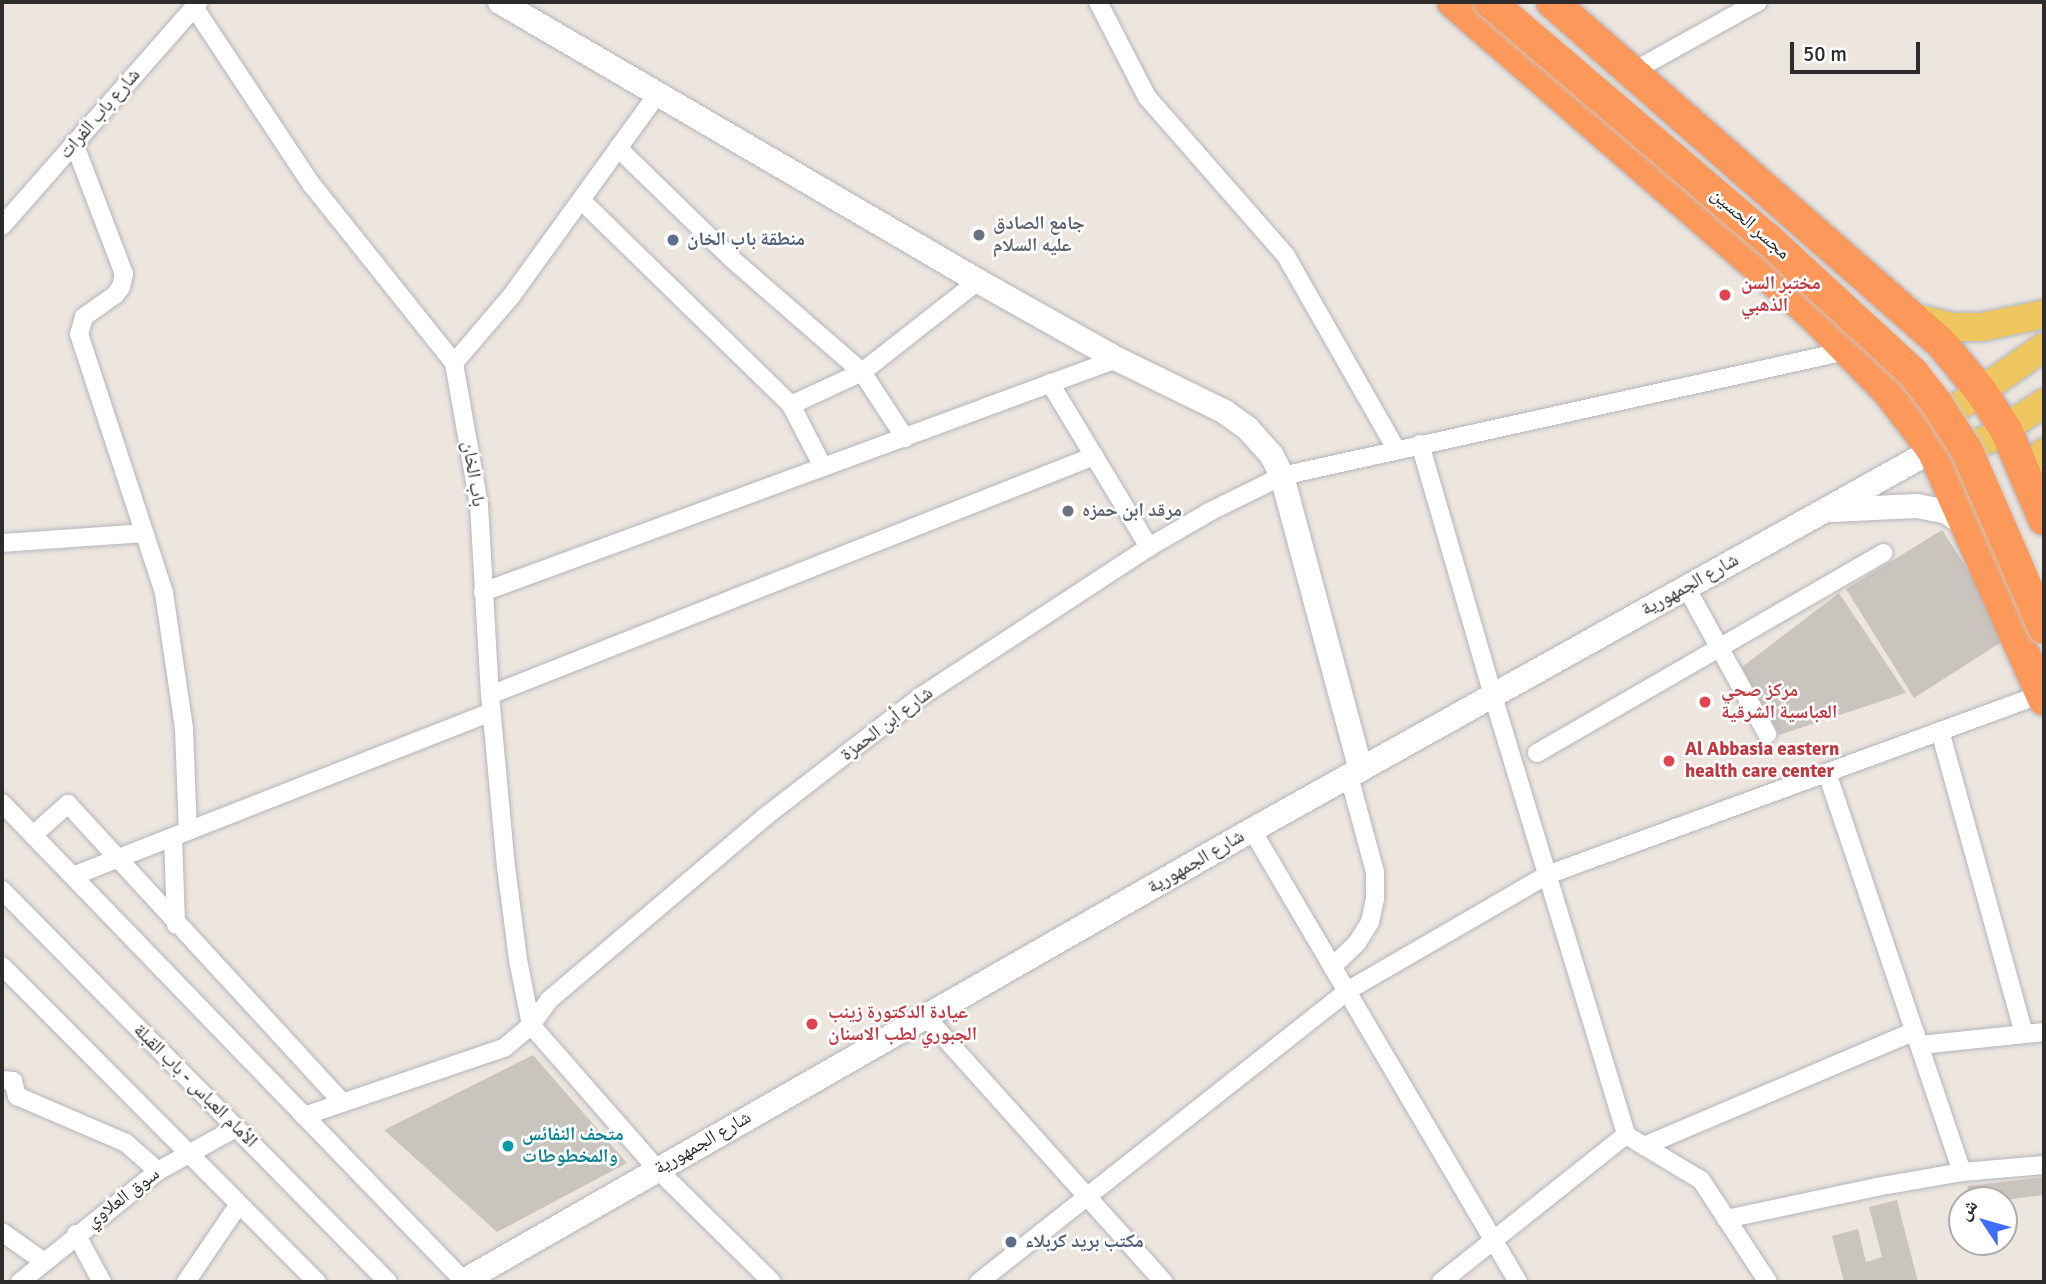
<!DOCTYPE html>
<html>
<head>
<meta charset="utf-8">
<style>
	body { margin:0 }
	#map { position:relative; width:2046px; height:1284px; overflow:hidden; background:#ede6de; font-family:Signika,"Noto Naskh Arabic",sans-serif }
	div>[style] { position:absolute }
	[style*='--x'] { left:calc(var(--x)*1px); top:calc(var(--y)*1px); width:calc(var(--w)*1px); rotate:calc(var(--a)*1deg) }
	.building>* { inset:0; background:#c9c4bd }
	.roads { filter:drop-shadow(0 0 2px #b2b5bf) drop-shadow(0 0 2px #b2b5bf) }
	.street>* { height:18px; margin:-9px; padding:0 9px; transform-origin:9px; border-radius:9px; background:#fff }
	.secondary>* { height:24px; margin:-12px; padding:0 12px; transform-origin:12px; border-radius:12px; background:#fff }
	.primary>* { height:28px; margin:-14px; padding:0 14px; transform-origin:14px; border-radius:14px; background:#efc761 }
	.highway>* { height:32px; margin:-16px; padding:0 16px; transform-origin:16px; border-radius:16px; background:#fc985a }
	.bridges { filter:drop-shadow(0 0 2px #c8c8c8) drop-shadow(0 0 2px #c8c8c8) }
	.highway-bridge>* { height:32px; margin:-16px; padding:0 16px; transform-origin:16px; border-radius:16px; background:#fc985a }
	.dots>* { width:19px; height:19px; translate:-50% -50%; box-sizing:border-box; border:4px solid #fff; border-radius:50% }
	span { translate:-50% -50%; white-space:nowrap; text-align:center; line-height:1.15; -webkit-text-stroke:5px #fff; paint-order:stroke }
	.street-label { font-size:19px; color:#2c2c2c }
	.worship-label { font-size:19px; color:#5b616d; font-weight:700 }
	.left { translate:0 -50%; text-align:left }
	.service-label { font-size:19px; color:#4e5e75; font-weight:700 }
	.health-label { font-size:19px; color:#be3a42; font-weight:700 }
	.culture-label { font-size:19px; color:#0d838f; font-weight:700 }
	.frame { position:absolute; inset:0; border:4px solid #2c2c2c; pointer-events:none }
	.north { position:absolute; left:1948px; top:1186px; width:70px; height:70px; box-sizing:border-box; background:#fff; border:2px solid #ababab; border-radius:50%; rotate:306deg; font-size:19px; font-weight:700; line-height:28px; text-align:center; color:#2c2c2c }
	.north::after { content:''; display:block; margin:auto; width:24px; height:32px; background:#406cf8; clip-path:polygon(50% 0,100% 100%,50% 72%,0 100%) }
	.scale { position:absolute; left:1790px; top:42px; width:130px; height:32px; box-sizing:border-box; border:4px solid #2c2c2c; border-top:0; padding-left:9px; font-size:21px; line-height:24px; white-space:nowrap; color:#2c2c2c; -webkit-text-stroke:5px #fff; paint-order:stroke }
</style>
</head>
<body>
<div id="map">
	<div class="building">
		<div style="clip-path:polygon(1942px 530px,1979px 587px,2003px 641px,1914px 698px,1846px 589px)"></div>
		<div style="clip-path:polygon(1839px 593px,1906px 693px,1779px 735px,1742px 667px)"></div>
		<div style="clip-path:polygon(533px 1055px,627px 1163px,497px 1232px,384px 1130px)"></div>
		<div style="clip-path:polygon(2044px 1177px,2044px 1195px,2004px 1200px,1970px 1200px,1967px 1186px)"></div>
		<div style="clip-path:polygon(1897px 1200px,1918px 1282px,1844px 1282px,1832px 1236px,1858px 1229px,1866px 1262px,1882px 1257px,1869px 1207px)"></div>
	</div>
	<div class="roads">
		<div class="street">
			<div style="--x:1098;--y:2;--w:107;--a:62.7"></div>
			<div style="--x:1147;--y:97;--w:211;--a:48.8"></div>
			<div style="--x:1286;--y:256;--w:222;--a:60.3"></div>
			<div style="--x:194;--y:7;--w:214;--a:56.5"></div>
			<div style="--x:312;--y:185;--w:228;--a:51.4"></div>
			<div style="--x:454;--y:363;--w:144;--a:80"></div>
			<div style="--x:479;--y:505;--w:190;--a:86.7"></div>
			<div style="--x:490;--y:695;--w:173;--a:84.7"></div>
			<div style="--x:506;--y:867;--w:94;--a:82.6"></div>
			<div style="--x:518;--y:960;--w:66;--a:78.7"></div>
			<div style="--x:531;--y:1025;--w:191;--a:48.8"></div>
			<div style="--x:657;--y:1169;--w:161;--a:44.5"></div>
			<div style="--x:1632;--y:72;--w:144;--a:-29.1"></div>
			<div style="--x:74;--y:143;--w:140;--a:69.1"></div>
			<div style="--x:124;--y:274;--w:13;--a:103"></div>
			<div style="--x:121;--y:287;--w:10;--a:127"></div>
			<div style="--x:115;--y:295;--w:38;--a:145"></div>
			<div style="--x:84;--y:317;--w:18;--a:106"></div>
			<div style="--x:79;--y:334;--w:273;--a:71.8"></div>
			<div style="--x:164;--y:593;--w:137;--a:81.6"></div>
			<div style="--x:184;--y:729;--w:102;--a:87.8"></div>
			<div style="--x:618;--y:148;--w:159;--a:44.2"></div>
			<div style="--x:732;--y:259;--w:172;--a:41"></div>
			<div style="--x:862;--y:372;--w:79;--a:56.9"></div>
			<div style="--x:581;--y:200;--w:293;--a:44.3"></div>
			<div style="--x:791;--y:405;--w:70;--a:62.7"></div>
			<div style="--x:2;--y:226;--w:298;--a:-48.7"></div>
			<div style="--x:454;--y:363;--w:89;--a:-49.5"></div>
			<div style="--x:512;--y:295;--w:249;--a:-54.1"></div>
			<div style="--x:1050;--y:383;--w:192;--a:58.9"></div>
			<div style="--x:791;--y:405;--w:78;--a:-24.9"></div>
			<div style="--x:862;--y:372;--w:147;--a:-38.1"></div>
			<div style="--x:1420;--y:444;--w:262;--a:73.8"></div>
			<div style="--x:1493;--y:696;--w:459;--a:73.1"></div>
			<div style="--x:1626;--y:1135;--w:87;--a:31"></div>
			<div style="--x:1701;--y:1180;--w:122;--a:56.7"></div>
			<div style="--x:2;--y:543;--w:142;--a:-4"></div>
			<div style="--x:1686;--y:587;--w:168;--a:61.1"></div>
			<div style="--x:483;--y:592;--w:675;--a:-20.18"></div>
			<div style="--x:490;--y:695;--w:650;--a:-21.59"></div>
			<div style="--x:1940;--y:731;--w:314;--a:74.5"></div>
			<div style="--x:1537;--y:753;--w:400;--a:-30"></div>
			<div style="--x:1827;--y:773;--w:421;--a:71.3"></div>
			<div style="--x:2;--y:803;--w:665;--a:45.98"></div>
			<div style="--x:1252;--y:830;--w:524;--a:59.52"></div>
			<div style="--x:33;--y:835;--w:47;--a:-41.5"></div>
			<div style="--x:68;--y:804;--w:406;--a:47.4"></div>
			<div style="--x:173;--y:837;--w:88;--a:88"></div>
			<div style="--x:73;--y:876;--w:449;--a:-21.4"></div>
			<div style="--x:2;--y:890;--w:550;--a:45.44"></div>
			<div style="--x:2;--y:966;--w:446;--a:45.1"></div>
			<div style="--x:1332;--y:967;--w:35;--a:-44"></div>
			<div style="--x:1357;--y:943;--w:25;--a:-58"></div>
			<div style="--x:1370;--y:922;--w:24;--a:-78"></div>
			<div style="--x:1375;--y:899;--w:27;--a:-90"></div>
			<div style="--x:1375;--y:872;--w:99;--a:-105.2"></div>
			<div style="--x:926;--y:1017;--w:356;--a:48.1"></div>
			<div style="--x:1920;--y:1045;--w:125;--a:-6"></div>
			<div style="--x:2;--y:1080;--w:11;--a:5"></div>
			<div style="--x:13;--y:1081;--w:16;--a:75"></div>
			<div style="--x:17;--y:1096;--w:119;--a:23.3"></div>
			<div style="--x:126;--y:1143;--w:43;--a:41.2"></div>
			<div style="--x:304;--y:1116;--w:211;--a:-18.8"></div>
			<div style="--x:504;--y:1048;--w:35;--a:-40"></div>
			<div style="--x:531;--y:1025;--w:31;--a:-54"></div>
			<div style="--x:549;--y:1000;--w:285;--a:-40.3"></div>
			<div style="--x:766;--y:816;--w:195;--a:-37.7"></div>
			<div style="--x:920;--y:697;--w:274;--a:-33.2"></div>
			<div style="--x:1149;--y:547;--w:72;--a:-30.1"></div>
			<div style="--x:1211;--y:511;--w:79;--a:-26.2"></div>
			<div style="--x:1282;--y:476;--w:583;--a:-12.49"></div>
			<div style="--x:1644;--y:1146;--w:294;--a:-23"></div>
			<div style="--x:1726;--y:1219;--w:153;--a:-12"></div>
			<div style="--x:1876;--y:1187;--w:87;--a:-9.9"></div>
			<div style="--x:1962;--y:1172;--w:82;--a:-4.9"></div>
			<div style="--x:2;--y:1232;--w:52;--a:35.5"></div>
			<div style="--x:76;--y:1234;--w:55;--a:61.6"></div>
			<div style="--x:20;--y:1282;--w:177;--a:-38.8"></div>
			<div style="--x:158;--y:1171;--w:89;--a:-28.9"></div>
			<div style="--x:186;--y:1282;--w:94;--a:-55.8"></div>
			<div style="--x:979;--y:1282;--w:469;--a:-38.3"></div>
			<div style="--x:1347;--y:991;--w:231;--a:-30.1"></div>
			<div style="--x:1547;--y:875;--w:527;--a:-20.09"></div>
			<div style="--x:1441;--y:1282;--w:236;--a:-38.5"></div>
		</div>
		<div class="secondary">
			<div style="--x:500;--y:2;--w:553;--a:30.27"></div>
			<div style="--x:978;--y:281;--w:159;--a:29.3"></div>
			<div style="--x:1117;--y:359;--w:120;--a:26.1"></div>
			<div style="--x:1225;--y:412;--w:29;--a:36"></div>
			<div style="--x:1248;--y:429;--w:36;--a:48"></div>
			<div style="--x:1272;--y:456;--w:22;--a:63"></div>
			<div style="--x:1282;--y:476;--w:304;--a:75"></div>
			<div style="--x:1831;--y:510;--w:86;--a:-2.7"></div>
			<div style="--x:1917;--y:506;--w:31;--a:11"></div>
			<div style="--x:1947;--y:512;--w:26;--a:36"></div>
			<div style="--x:462;--y:1282;--w:910;--a:-29.78"></div>
			<div style="--x:1252;--y:830;--w:780;--a:-29.16"></div>
		</div>
		<div class="primary">
			<div style="--x:1912;--y:317;--w:42;--a:13.7"></div>
			<div style="--x:1953;--y:327;--w:29;--a:0"></div>
			<div style="--x:1982;--y:327;--w:63;--a:-11.8"></div>
			<div style="--x:2044;--y:347;--w:133;--a:145.1"></div>
			<div style="--x:1935;--y:423;--w:10;--a:107"></div>
			<div style="--x:1932;--y:433;--w:17;--a:87"></div>
			<div style="--x:1933;--y:450;--w:24;--a:-2"></div>
			<div style="--x:1957;--y:449;--w:31;--a:-17"></div>
			<div style="--x:1987;--y:440;--w:68;--a:-33"></div>
			<div style="--x:2038;--y:505;--w:53;--a:-83.5"></div>
		</div>
		<div class="highway">
			<div style="--x:1453;--y:2;--w:474;--a:41"></div>
			<div style="--x:1811;--y:313;--w:110;--a:45.4"></div>
			<div style="--x:1888;--y:391;--w:74;--a:52.7"></div>
			<div style="--x:1933;--y:450;--w:273;--a:66"></div>
			<div style="--x:1552;--y:2;--w:517;--a:41.24"></div>
			<div style="--x:1941;--y:343;--w:61;--a:50.3"></div>
			<div style="--x:1980;--y:390;--w:48;--a:57"></div>
			<div style="--x:2006;--y:430;--w:97;--a:66.9"></div>
		</div>
	</div>
	<div class="bridges">
		<div class="highway-bridge">
			<div style="--x:1490;--y:2;--w:367;--a:40.5"></div>
			<div style="--x:1769;--y:240;--w:196;--a:42.7"></div>
			<div style="--x:1913;--y:373;--w:39;--a:52"></div>
			<div style="--x:1937;--y:404;--w:56;--a:57.4"></div>
			<div style="--x:1967;--y:451;--w:193;--a:66.5"></div>
		</div>
	</div>
	<div class="dots">
		<div style="left:979px;top:235px;background:#6b7280"></div>
		<div style="left:673px;top:240px;background:#5c6f8a"></div>
		<div style="left:1725px;top:295px;background:#e0444e"></div>
		<div style="left:1068px;top:511px;background:#6b7280"></div>
		<div style="left:1705px;top:702px;background:#e0444e"></div>
		<div style="left:1669px;top:761px;background:#e0444e"></div>
		<div style="left:812px;top:1024px;background:#e0444e"></div>
		<div style="left:508px;top:1146px;background:#0f9aa8"></div>
		<div style="left:1011px;top:1242px;background:#5c6f8a"></div>
	</div>
	<div class="street-label">
		<span style="left:100px;top:114px;rotate:-49deg">شارع باب الفرات</span>
		<span style="left:1750px;top:224px;rotate:41deg">مجسر الحسين</span>
		<span style="left:473px;top:474px;rotate:81deg">باب الخان</span>
		<span style="left:1690px;top:585px;rotate:-29deg">شارع الجمهورية</span>
		<span style="left:887px;top:724px;rotate:-37deg">شارع أبن الحمزة</span>
		<span style="left:1196px;top:862px;rotate:-30deg">شارع الجمهورية</span>
		<span style="left:195px;top:1086px;rotate:45deg">الأمام العباس - باب القبلة</span>
		<span style="left:703px;top:1143px;rotate:-30deg">شارع الجمهورية</span>
		<span style="left:123px;top:1198px;rotate:-37deg">سوق العلاوي</span>
	</div>
	<div class="worship-label">
		<span class="left" style="left:993px;top:235px">جامع الصادق<br>عليه السلام</span>
		<span class="left" style="left:1082px;top:511px">مرقد ابن حمزه</span>
	</div>
	<div class="service-label">
		<span class="left" style="left:687px;top:240px">منطقة باب الخان</span>
		<span class="left" style="left:1025px;top:1242px">مكتب بريد كربلاء</span>
	</div>
	<div class="health-label">
		<span class="left" style="left:1741px;top:295px">مختبر السن<br>الذهبي</span>
		<span class="left" style="left:1721px;top:702px">مركز صحي<br>العباسية الشرقية</span>
		<span class="left" style="left:1685px;top:761px">Al Abbasia eastern<br>health care center</span>
		<span class="left" style="left:828px;top:1024px">عيادة الدكتورة زينب<br>الجبوري لطب الاسنان</span>
	</div>
	<div class="culture-label">
		<span class="left" style="left:522px;top:1146px">متحف النفائس<br>والمخطوطات</span>
	</div>
	<div class="frame"></div>
	<div class="north">ش</div>
	<div class="scale">50 m</div>
</div>
</body>
</html>
